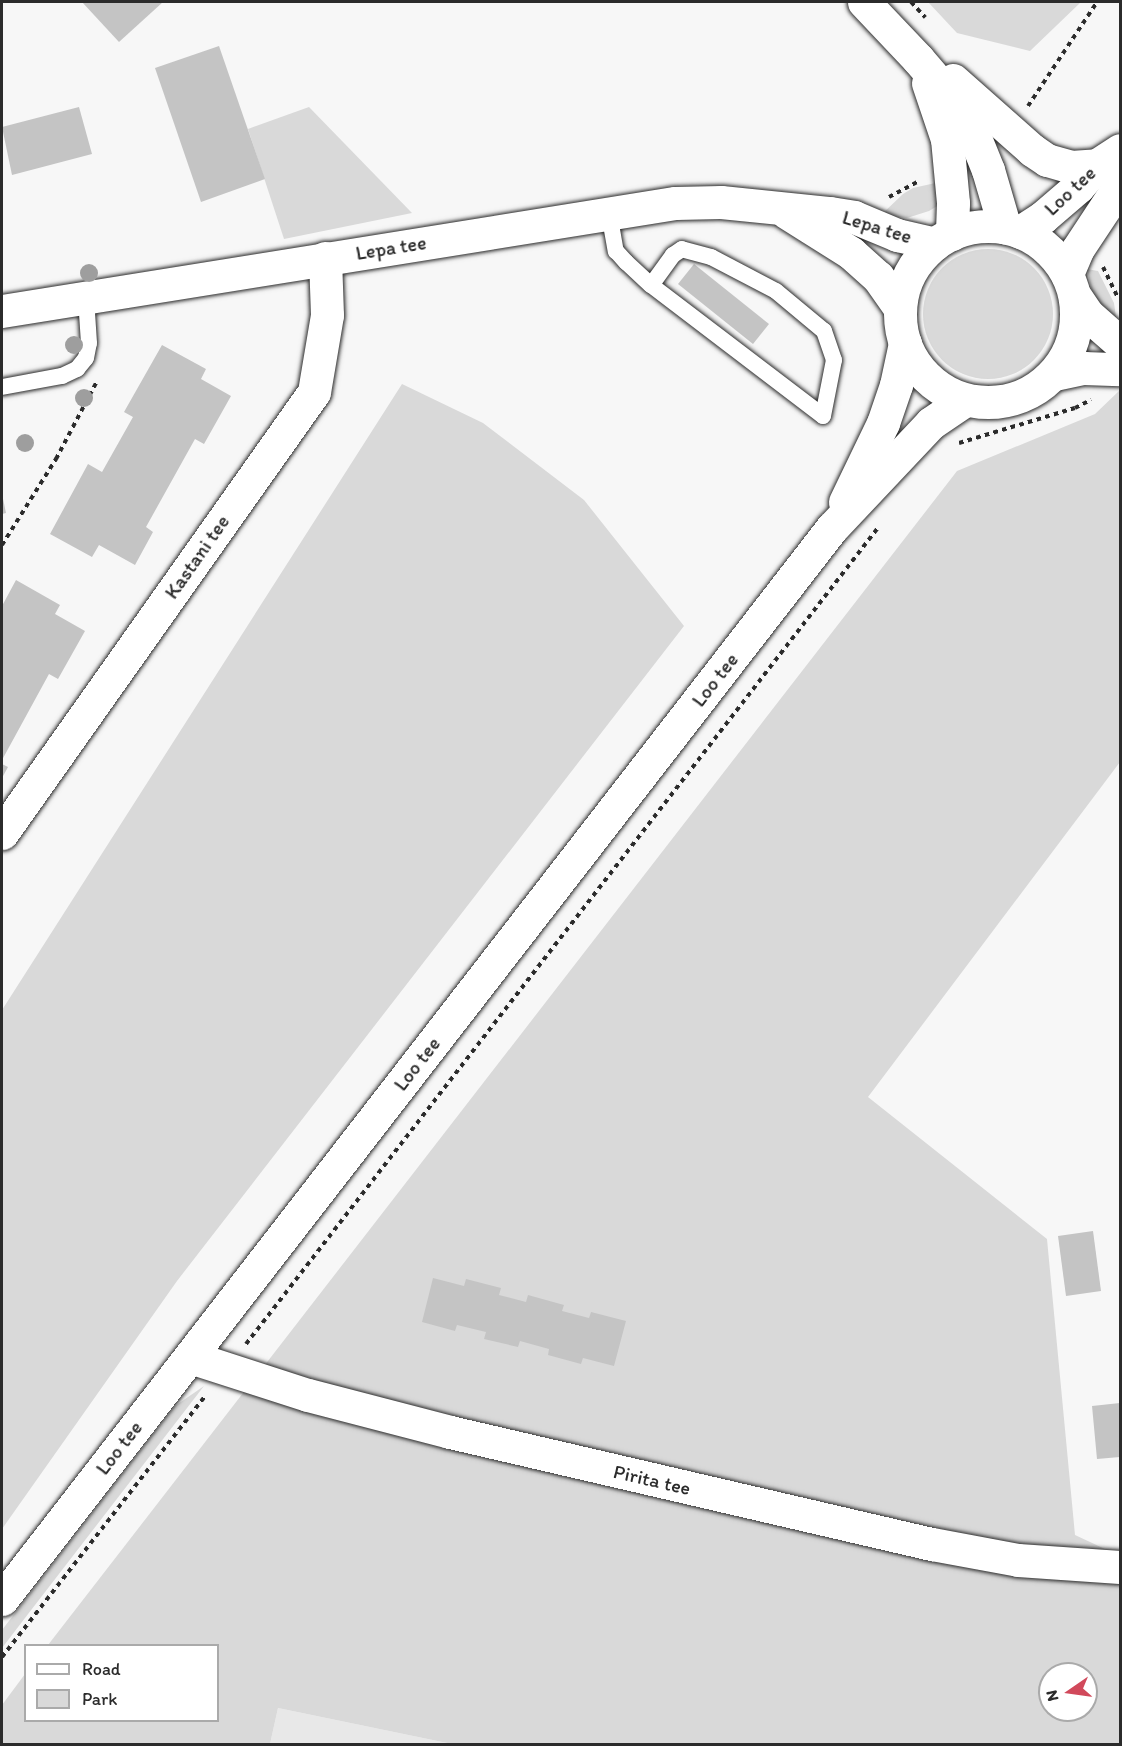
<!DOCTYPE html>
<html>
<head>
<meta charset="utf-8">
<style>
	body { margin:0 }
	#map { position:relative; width:1122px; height:1746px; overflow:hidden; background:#f7f7f7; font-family:Itim,sans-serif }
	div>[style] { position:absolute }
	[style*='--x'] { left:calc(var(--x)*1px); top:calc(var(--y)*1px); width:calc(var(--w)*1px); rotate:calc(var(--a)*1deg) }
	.built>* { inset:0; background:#e8e8e8 }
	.green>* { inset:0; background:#d9d9d9 }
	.round { border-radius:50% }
	.building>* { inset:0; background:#c4c4c4 }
	.path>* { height:4px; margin-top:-2px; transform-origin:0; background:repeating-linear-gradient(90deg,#2b2b2b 0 4.5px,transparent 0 9px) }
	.roads { filter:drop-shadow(0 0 2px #2b2b2b) drop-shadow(0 0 2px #2b2b2b) }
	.service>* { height:16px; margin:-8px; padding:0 8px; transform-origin:8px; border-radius:8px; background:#fff }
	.minor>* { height:33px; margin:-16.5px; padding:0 16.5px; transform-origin:16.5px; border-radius:16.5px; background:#fff }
	.tertiary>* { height:33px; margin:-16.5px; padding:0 16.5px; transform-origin:16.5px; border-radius:16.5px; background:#fff }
	.tertiary>.ring { margin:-16.5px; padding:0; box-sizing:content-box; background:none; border:33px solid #fff; border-radius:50% }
	.trees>* { width:18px; height:18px; margin:-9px; border-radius:50%; background:#9e9e9e }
	span { translate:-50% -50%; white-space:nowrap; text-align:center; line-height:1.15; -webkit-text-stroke:6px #fff; paint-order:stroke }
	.street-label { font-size:20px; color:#2b2b2b }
	.frame { position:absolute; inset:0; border:3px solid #2b2b2b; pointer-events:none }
	.legend { position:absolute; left:24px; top:1644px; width:195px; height:78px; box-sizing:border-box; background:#fff; border:2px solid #aaa; margin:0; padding:8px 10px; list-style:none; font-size:18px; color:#2b2b2b }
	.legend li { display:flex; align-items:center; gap:12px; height:30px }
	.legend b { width:30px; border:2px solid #aaa }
	.north { position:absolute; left:1038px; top:1662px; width:60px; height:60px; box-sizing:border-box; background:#fff; border:2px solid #aaa; border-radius:50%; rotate:257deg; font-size:16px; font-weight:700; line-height:24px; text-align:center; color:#2b2b2b }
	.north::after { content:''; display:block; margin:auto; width:21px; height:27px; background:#d1495b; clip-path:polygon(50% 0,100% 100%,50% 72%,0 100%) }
</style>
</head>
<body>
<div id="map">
	<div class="built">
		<div style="clip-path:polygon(278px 1708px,452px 1744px,270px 1744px)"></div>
	</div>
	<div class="green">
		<div style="clip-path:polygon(928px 2px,1081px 2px,1030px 51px,957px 33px)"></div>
		<div style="clip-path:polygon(309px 107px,412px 213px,284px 239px,248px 129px)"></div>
		<div style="clip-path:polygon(940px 182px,939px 205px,929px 211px,907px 218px,881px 215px,903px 194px,913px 188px)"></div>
		<div class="round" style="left:923px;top:249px;width:130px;height:130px"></div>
		<div style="clip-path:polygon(1087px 269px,1098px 271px,1114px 303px,1117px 325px,1094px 301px)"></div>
		<div style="clip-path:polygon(402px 384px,483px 423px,584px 500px,684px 626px,177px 1281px,2px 1529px,2px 1010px)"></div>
		<div style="clip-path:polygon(evenodd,1120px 390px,1120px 762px,868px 1097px,1047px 1239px,1075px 1535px,1120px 1556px,1120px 1744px,452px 1744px,278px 1708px,270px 1744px,2px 1744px,2px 1705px,25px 1674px,26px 1720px,218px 1720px,218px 1646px,48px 1645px,957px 471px,1095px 414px,1120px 390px,1050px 1674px,1086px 1674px,1086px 1710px,1050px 1710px,1050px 1674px)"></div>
		<div style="clip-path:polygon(204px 1386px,25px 1618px,2px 1648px,2px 1630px,175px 1406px)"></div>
	</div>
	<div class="building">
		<div style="clip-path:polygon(82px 2px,163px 2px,119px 42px)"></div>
		<div style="clip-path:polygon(219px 46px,265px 179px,201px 202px,155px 68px)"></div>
		<div style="clip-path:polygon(79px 107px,92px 154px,12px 175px,2px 127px)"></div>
		<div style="clip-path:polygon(694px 264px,769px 324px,753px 344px,678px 284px)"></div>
		<div style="clip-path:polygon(162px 345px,206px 369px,201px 379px,231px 396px,204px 444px,195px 439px,146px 527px,153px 532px,135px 565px,99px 545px,92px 557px,50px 534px,88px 464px,102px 472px,133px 417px,124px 412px)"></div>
		<div style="clip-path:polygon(2px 494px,6px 513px,2px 514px)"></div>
		<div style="clip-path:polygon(16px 580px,60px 605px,55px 614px,85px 631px,58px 679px,49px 674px,2px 760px,2px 606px)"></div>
		<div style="clip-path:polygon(2px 764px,8px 767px,2px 778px)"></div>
		<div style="clip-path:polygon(1093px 1231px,1101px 1291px,1066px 1296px,1058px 1236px)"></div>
		<div style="clip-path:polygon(433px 1278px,464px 1286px,466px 1279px,501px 1288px,499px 1295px,526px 1302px,528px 1295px,564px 1305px,562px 1311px,589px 1318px,591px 1312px,626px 1321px,614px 1366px,583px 1358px,581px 1364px,548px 1355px,549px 1349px,520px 1341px,518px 1347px,484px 1339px,486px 1332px,457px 1325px,455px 1331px,422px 1322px)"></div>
		<div style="clip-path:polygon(1120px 1403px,1120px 1457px,1097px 1459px,1092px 1406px)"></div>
	</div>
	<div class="path">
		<div style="--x:911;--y:2;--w:21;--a:47"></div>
		<div style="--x:1028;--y:106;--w:125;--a:-56.4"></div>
		<div style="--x:889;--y:197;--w:34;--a:-28"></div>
		<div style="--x:1103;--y:267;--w:34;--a:64"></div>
		<div style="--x:959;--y:443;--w:121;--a:-16.8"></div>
		<div style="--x:1075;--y:408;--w:18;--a:-27"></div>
		<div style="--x:2;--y:545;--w:102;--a:-57.9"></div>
		<div style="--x:56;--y:459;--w:86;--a:-62.2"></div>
		<div style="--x:246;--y:1344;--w:1031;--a:-52.25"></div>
		<div style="--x:2;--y:1657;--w:332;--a:-52.1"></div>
	</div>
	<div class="roads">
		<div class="service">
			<div style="--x:609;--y:213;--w:39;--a:80"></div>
			<div style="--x:616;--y:251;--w:15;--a:48"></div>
			<div style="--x:626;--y:262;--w:34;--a:43"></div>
			<div style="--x:651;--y:285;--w:216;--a:37.3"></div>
			<div style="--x:823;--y:416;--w:57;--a:-78.9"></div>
			<div style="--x:834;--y:360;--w:31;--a:-109"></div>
			<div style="--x:824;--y:331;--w:62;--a:-140.2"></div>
			<div style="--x:776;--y:291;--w:73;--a:-152.4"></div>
			<div style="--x:711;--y:257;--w:30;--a:-165"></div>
			<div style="--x:682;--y:249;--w:11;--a:146"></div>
			<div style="--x:673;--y:255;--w:37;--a:126"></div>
			<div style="--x:2;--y:387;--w:61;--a:-10.4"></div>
			<div style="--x:62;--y:376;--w:17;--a:-25"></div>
			<div style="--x:77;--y:369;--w:14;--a:-51"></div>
			<div style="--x:86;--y:358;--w:15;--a:-79"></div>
			<div style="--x:89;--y:343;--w:45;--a:-93.8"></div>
		</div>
		<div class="minor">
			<div style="--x:864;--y:2;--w:79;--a:46.5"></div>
			<div style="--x:918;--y:59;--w:55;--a:49.4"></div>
			<div style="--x:954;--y:101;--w:27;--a:56"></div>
			<div style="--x:969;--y:123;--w:51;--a:68"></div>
			<div style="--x:988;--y:170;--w:60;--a:73.7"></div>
			<div style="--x:953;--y:80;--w:106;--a:41.5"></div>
			<div style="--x:1032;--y:150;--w:18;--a:34"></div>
			<div style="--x:1047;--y:160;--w:25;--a:16"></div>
			<div style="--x:1071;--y:167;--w:26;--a:-4"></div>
			<div style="--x:928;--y:83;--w:59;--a:71.3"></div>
			<div style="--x:947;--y:139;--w:64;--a:84.6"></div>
			<div style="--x:953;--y:203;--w:31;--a:92"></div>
			<div style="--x:786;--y:212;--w:77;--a:32.2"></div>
			<div style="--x:851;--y:253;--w:36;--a:42"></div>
			<div style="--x:878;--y:277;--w:38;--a:55"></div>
			<div style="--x:1075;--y:296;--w:23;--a:56"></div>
			<div style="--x:1088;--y:315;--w:43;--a:41.2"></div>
			<div style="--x:2;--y:311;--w:682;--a:-9.12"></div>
			<div style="--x:675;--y:203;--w:46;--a:-1.2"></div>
			<div style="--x:721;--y:202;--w:110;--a:5.8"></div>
			<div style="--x:830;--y:213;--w:24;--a:9"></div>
			<div style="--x:854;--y:217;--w:47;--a:22.7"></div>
			<div style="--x:897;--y:235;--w:39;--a:13"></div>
			<div style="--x:1054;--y:374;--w:30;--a:-12"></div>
			<div style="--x:1083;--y:368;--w:37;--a:2"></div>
			<div style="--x:2;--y:833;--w:540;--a:-54.72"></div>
			<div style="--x:314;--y:392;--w:78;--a:-80.4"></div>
			<div style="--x:327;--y:315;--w:57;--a:-92"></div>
			<div style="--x:190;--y:1357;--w:124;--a:17.9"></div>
			<div style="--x:308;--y:1395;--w:147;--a:14.6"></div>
			<div style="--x:450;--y:1432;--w:495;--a:13.1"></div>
			<div style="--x:932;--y:1544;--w:87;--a:10.5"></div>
			<div style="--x:1018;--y:1560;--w:102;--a:3.9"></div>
		</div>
		<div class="tertiary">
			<div class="ring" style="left:900px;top:226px;width:143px;height:143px"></div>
			<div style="--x:1020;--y:232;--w:27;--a:-33"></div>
			<div style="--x:1043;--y:217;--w:46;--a:-40.6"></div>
			<div style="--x:1078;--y:187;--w:29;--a:-49"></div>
			<div style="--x:1097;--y:165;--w:27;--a:-33"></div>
			<div style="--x:1067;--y:274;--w:26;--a:-67"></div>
			<div style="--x:1077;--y:250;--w:78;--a:-56.5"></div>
			<div style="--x:845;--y:502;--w:88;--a:-64.3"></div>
			<div style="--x:883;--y:423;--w:40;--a:-71.1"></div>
			<div style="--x:896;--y:385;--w:43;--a:-77.9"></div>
			<div style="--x:2;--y:1599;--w:1355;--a:-52.23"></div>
			<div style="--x:832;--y:528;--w:144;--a:-46.7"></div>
			<div style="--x:931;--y:423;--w:41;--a:-34.1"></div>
		</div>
	</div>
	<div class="trees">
		<div style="left:89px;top:273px"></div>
		<div style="left:74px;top:345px"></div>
		<div style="left:84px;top:398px"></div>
		<div style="left:25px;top:443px"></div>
	</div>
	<div class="street-label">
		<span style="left:1070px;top:191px;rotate:-43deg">Loo tee</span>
		<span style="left:877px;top:227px;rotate:17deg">Lepa tee</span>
		<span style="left:391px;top:248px;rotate:-9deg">Lepa tee</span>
		<span style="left:197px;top:557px;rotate:-55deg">Kastani tee</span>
		<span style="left:715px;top:680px;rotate:-52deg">Loo tee</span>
		<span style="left:417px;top:1064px;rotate:-52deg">Loo tee</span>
		<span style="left:119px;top:1448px;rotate:-52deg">Loo tee</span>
		<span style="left:652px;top:1480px;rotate:13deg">Pirita tee</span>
	</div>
	<div class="frame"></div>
	<ul class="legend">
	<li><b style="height:8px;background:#fff"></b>Road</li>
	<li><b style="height:16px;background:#d9d9d9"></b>Park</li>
	</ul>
	<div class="north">N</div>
</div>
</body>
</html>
